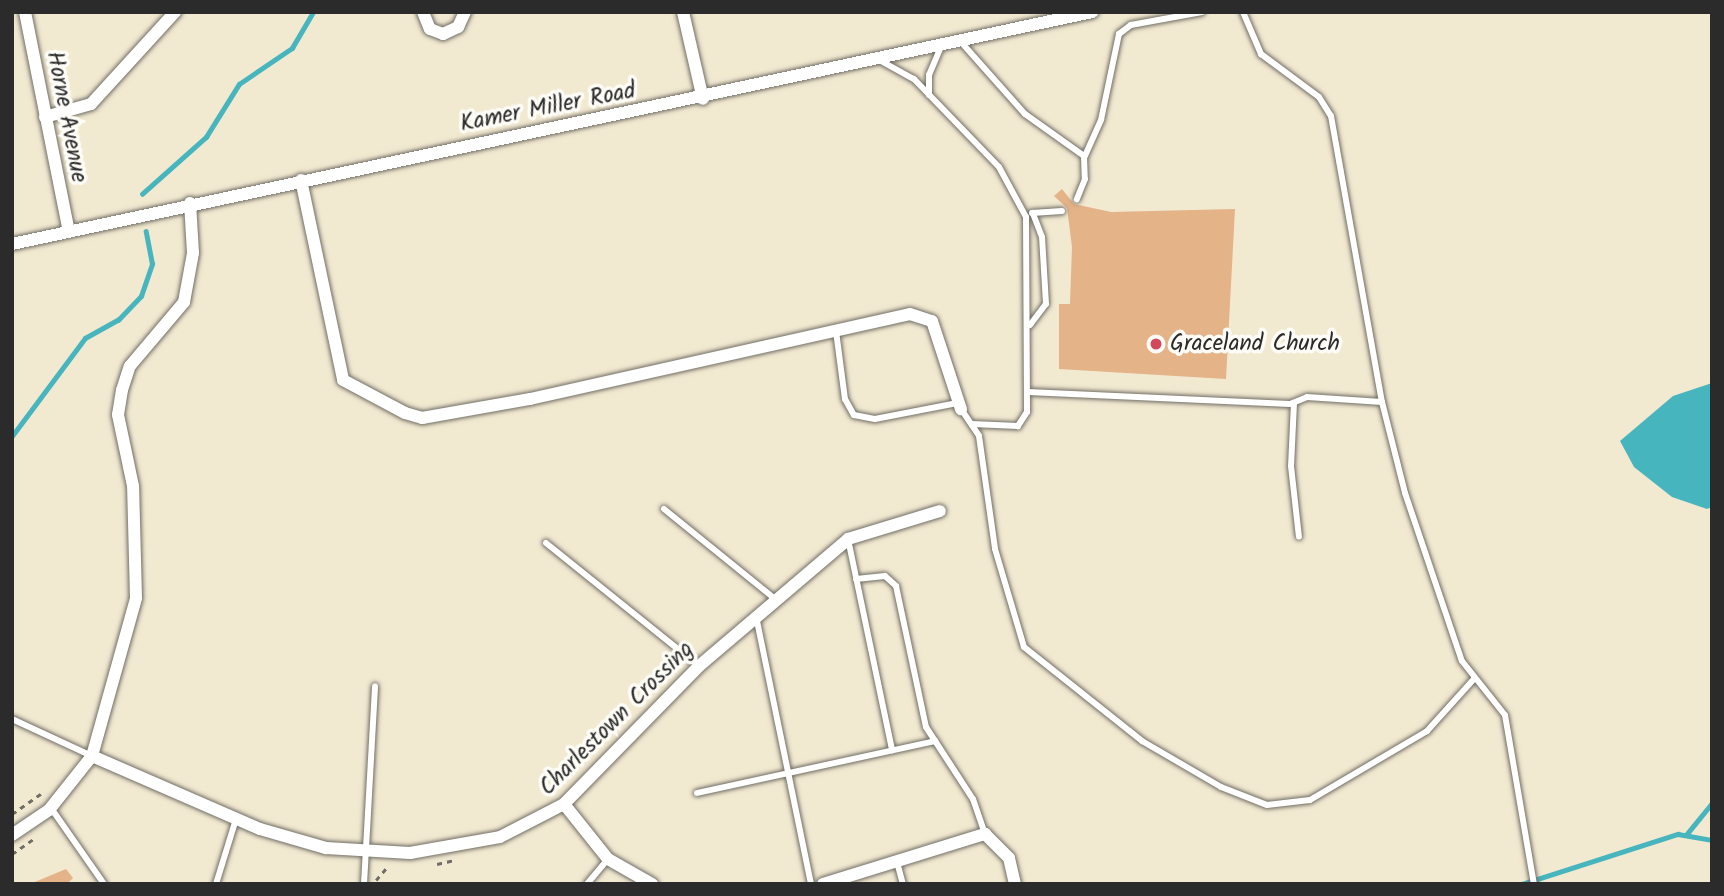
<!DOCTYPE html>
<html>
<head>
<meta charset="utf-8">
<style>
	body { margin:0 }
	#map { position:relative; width:1724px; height:896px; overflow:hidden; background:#f2e9d1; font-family:Kalam,sans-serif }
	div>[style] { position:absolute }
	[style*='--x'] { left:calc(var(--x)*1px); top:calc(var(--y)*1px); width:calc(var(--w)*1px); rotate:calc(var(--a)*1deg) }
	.water>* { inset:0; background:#46b5be }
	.stream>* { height:4.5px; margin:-2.25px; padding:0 2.25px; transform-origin:2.25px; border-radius:2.25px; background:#46b5be }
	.building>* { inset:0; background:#e4b387 }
	.path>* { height:2.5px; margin-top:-1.25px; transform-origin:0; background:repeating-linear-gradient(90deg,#716e65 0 5px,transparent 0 10px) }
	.roads { filter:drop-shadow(0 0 2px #716e65) drop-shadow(0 0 2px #716e65) }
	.lane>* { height:6px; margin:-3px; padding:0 3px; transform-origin:3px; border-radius:3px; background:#fff }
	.street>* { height:12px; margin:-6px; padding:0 6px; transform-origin:6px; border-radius:6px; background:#fff }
	.dots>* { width:19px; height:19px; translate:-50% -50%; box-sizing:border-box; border:4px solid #fdfcf7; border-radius:50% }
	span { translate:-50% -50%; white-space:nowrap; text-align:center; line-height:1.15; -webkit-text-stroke:7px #fdfcf7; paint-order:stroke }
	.street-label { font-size:23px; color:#2b2b2b }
	.poi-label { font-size:23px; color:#2b2b2b }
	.left { translate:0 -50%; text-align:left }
	.frame { position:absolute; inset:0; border:14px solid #2b2b2b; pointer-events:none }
</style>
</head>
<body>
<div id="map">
	<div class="water">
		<div style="clip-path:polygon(1712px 383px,1712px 507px,1707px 509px,1672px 497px,1634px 467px,1620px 441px,1673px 396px)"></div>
	</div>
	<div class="stream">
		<div style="--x:142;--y:194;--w:86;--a:-41.7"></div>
		<div style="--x:206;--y:137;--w:62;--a:-58.1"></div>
		<div style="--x:239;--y:84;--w:64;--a:-34.2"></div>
		<div style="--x:292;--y:48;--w:42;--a:-59.7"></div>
		<div style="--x:12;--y:436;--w:122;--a:-53.3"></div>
		<div style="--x:85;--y:338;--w:38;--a:-29"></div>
		<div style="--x:118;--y:320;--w:33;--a:-46"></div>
		<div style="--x:141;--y:296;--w:34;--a:-71"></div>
		<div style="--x:152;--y:264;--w:33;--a:-101"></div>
		<div style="--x:1686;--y:835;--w:41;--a:-50.9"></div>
		<div style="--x:1522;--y:884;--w:164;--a:-17.8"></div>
		<div style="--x:1678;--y:834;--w:35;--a:10"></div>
	</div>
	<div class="building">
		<div style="clip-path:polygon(1062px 189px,1074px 204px,1111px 212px,1235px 209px,1226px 379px,1059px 369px,1059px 304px,1070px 304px,1072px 247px,1067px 208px,1054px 196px)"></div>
		<div style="clip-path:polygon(66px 869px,73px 878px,67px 884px,30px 884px)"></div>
	</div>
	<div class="path">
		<div style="--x:12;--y:814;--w:39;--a:-35"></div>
		<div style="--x:12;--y:854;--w:28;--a:-35"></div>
		<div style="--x:437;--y:864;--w:18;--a:-13"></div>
		<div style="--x:376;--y:880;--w:18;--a:-49"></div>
	</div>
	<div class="roads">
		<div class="lane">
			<div style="--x:1243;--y:12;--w:46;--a:66.8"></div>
			<div style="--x:1261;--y:54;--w:72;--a:36.6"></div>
			<div style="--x:1319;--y:97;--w:22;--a:58"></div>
			<div style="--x:1331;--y:116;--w:291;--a:79.9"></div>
			<div style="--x:1382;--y:402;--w:94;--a:75.8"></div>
			<div style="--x:1405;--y:493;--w:177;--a:71.3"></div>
			<div style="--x:1462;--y:661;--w:69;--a:51.5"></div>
			<div style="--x:1505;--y:715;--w:171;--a:80.3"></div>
			<div style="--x:961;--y:42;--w:96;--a:48.4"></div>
			<div style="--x:1025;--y:114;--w:72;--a:35.4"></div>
			<div style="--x:1084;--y:156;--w:23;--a:88"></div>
			<div style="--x:1085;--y:179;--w:22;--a:112"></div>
			<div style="--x:881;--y:61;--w:38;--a:29"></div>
			<div style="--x:914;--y:79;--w:122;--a:46"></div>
			<div style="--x:999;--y:167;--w:57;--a:61.6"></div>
			<div style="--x:1026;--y:217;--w:195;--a:89.7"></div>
			<div style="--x:1027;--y:412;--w:17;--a:123"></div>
			<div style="--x:1018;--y:426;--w:46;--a:-177.5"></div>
			<div style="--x:929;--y:95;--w:20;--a:-90"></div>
			<div style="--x:929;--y:75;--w:30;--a:-67"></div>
			<div style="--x:1084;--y:158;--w:42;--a:-65.9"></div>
			<div style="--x:1101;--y:120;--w:88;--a:-78.2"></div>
			<div style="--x:1119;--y:34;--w:15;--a:-37"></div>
			<div style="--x:1131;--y:25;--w:72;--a:-10.4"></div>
			<div style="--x:1032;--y:213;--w:30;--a:-4"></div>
			<div style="--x:1030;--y:325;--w:26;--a:-53"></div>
			<div style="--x:1046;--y:304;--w:67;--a:-93.4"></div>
			<div style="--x:1042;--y:237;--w:26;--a:-111"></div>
			<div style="--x:836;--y:331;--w:69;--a:82.5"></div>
			<div style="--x:845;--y:399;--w:18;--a:61"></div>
			<div style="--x:854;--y:415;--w:21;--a:11"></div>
			<div style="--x:875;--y:419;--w:84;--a:-11"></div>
			<div style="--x:1028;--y:392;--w:262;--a:2.6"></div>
			<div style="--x:1290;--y:404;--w:18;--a:-22"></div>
			<div style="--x:1307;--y:397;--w:75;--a:3.8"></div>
			<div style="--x:1294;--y:403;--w:63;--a:92.7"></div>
			<div style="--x:1291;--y:466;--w:71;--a:83.6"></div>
			<div style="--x:961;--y:409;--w:32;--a:56"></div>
			<div style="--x:979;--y:436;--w:114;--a:81.9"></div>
			<div style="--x:995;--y:549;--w:102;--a:73.5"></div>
			<div style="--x:1024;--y:647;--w:151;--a:38.5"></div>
			<div style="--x:1142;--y:741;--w:91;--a:30.2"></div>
			<div style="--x:1221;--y:787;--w:49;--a:21.4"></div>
			<div style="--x:1267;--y:805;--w:43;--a:-6.6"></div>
			<div style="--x:1310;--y:800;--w:136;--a:-30.5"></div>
			<div style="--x:1427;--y:731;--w:70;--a:-47.9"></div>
			<div style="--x:664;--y:509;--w:141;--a:39"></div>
			<div style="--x:848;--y:539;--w:216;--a:78.2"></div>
			<div style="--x:546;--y:543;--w:196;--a:38.8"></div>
			<div style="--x:856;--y:579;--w:29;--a:-6"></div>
			<div style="--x:885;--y:576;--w:15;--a:42"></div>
			<div style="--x:896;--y:586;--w:144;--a:78"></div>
			<div style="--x:926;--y:727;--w:86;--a:56.9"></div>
			<div style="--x:973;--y:799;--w:37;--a:71"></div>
			<div style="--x:756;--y:616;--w:274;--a:78.4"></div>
			<div style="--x:12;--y:719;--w:88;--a:24.8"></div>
			<div style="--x:697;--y:793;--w:244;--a:-12.3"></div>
			<div style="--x:51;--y:808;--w:93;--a:55.1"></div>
			<div style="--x:897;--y:862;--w:23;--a:75"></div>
			<div style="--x:216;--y:884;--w:68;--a:-72.9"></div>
			<div style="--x:364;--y:884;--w:198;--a:-86.8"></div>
			<div style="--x:587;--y:884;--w:33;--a:-50"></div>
		</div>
		<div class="street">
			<div style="--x:25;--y:12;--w:220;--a:78.7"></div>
			<div style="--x:423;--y:12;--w:18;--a:68"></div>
			<div style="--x:430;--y:29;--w:14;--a:21"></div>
			<div style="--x:443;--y:34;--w:17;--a:-25"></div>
			<div style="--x:458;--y:27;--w:17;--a:-65"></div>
			<div style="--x:683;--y:12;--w:89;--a:77.1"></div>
			<div style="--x:45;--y:117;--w:48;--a:-15.8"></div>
			<div style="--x:91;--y:104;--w:125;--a:-47.6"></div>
			<div style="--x:301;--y:180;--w:204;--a:78.1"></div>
			<div style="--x:343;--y:380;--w:70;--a:28"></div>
			<div style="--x:405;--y:413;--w:18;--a:16"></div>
			<div style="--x:422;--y:418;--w:110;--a:-10"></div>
			<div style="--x:530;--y:399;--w:389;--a:-12.6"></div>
			<div style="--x:910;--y:314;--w:23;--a:18"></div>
			<div style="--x:932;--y:321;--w:93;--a:71.8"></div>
			<div style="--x:12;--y:244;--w:1105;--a:-12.12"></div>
			<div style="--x:92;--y:756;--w:164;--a:-74.4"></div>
			<div style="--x:136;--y:598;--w:112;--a:-91.5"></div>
			<div style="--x:133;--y:486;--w:73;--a:-101.9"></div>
			<div style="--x:118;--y:415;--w:25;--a:-81"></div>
			<div style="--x:122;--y:390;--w:25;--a:-72"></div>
			<div style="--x:130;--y:366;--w:84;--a:-49.8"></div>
			<div style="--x:184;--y:302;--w:50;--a:-79.6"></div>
			<div style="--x:193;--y:253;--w:50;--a:-93.4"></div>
			<div style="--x:564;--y:804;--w:70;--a:51.3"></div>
			<div style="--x:608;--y:859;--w:51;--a:29.6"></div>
			<div style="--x:12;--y:835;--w:45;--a:-34"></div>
			<div style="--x:49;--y:810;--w:69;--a:-51.5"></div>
			<div style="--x:92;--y:756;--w:183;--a:23.5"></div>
			<div style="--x:260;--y:829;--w:69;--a:16.1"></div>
			<div style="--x:326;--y:848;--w:84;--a:3.4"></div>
			<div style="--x:410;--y:853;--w:91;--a:-10.1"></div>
			<div style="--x:500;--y:837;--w:72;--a:-27.3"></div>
			<div style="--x:564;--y:804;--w:193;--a:-45.6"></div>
			<div style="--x:699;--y:666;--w:196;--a:-40.4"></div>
			<div style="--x:848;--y:539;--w:96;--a:-16.9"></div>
			<div style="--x:823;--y:884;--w:170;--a:-17.2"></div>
			<div style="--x:985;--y:834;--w:34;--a:45"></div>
			<div style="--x:1009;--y:858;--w:27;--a:77"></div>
		</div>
	</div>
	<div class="dots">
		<div style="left:1156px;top:344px;background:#d1495b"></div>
	</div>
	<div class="street-label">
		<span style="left:548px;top:108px;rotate:-11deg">Kamer Miller Road</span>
		<span style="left:66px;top:117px;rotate:79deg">Horne Avenue</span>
		<span style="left:617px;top:719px;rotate:-45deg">Charlestown Crossing</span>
	</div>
	<div class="poi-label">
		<span class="left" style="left:1170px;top:344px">Graceland Church</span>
	</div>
	<div class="frame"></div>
</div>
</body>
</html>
